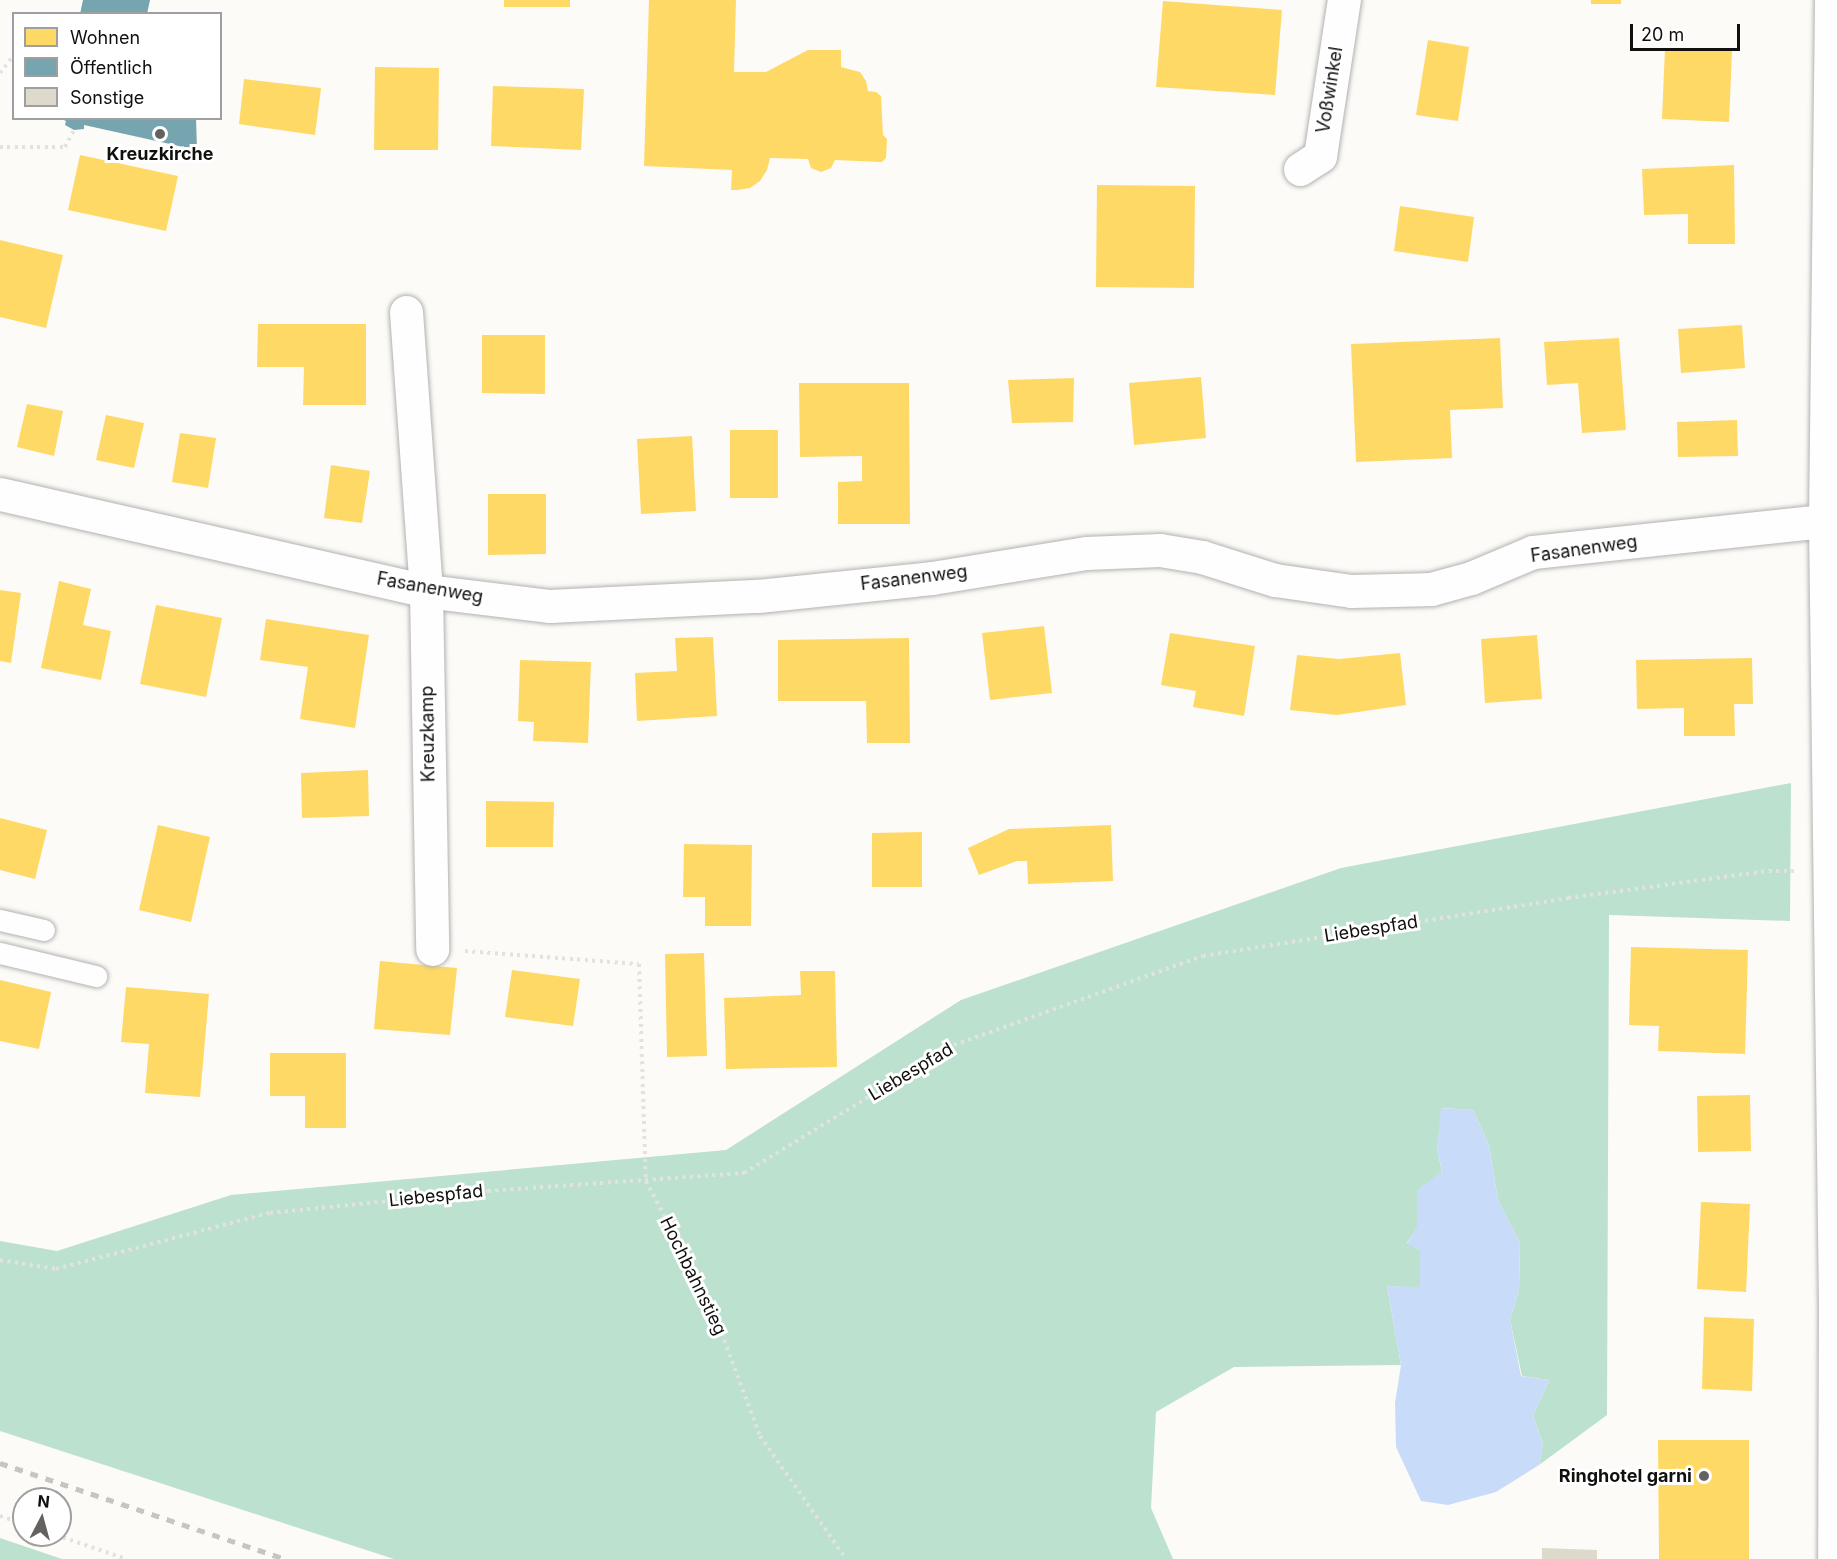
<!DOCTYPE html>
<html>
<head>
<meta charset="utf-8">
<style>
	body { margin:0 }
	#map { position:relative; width:1837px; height:1559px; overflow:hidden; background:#fcfbf8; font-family:Inter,sans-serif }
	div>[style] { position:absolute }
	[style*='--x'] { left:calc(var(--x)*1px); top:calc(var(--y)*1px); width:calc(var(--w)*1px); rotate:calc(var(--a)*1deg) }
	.forest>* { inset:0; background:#bce1cf }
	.water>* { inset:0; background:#c8dcf9 }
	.homes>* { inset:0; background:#ffd966 }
	.public>* { inset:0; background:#76a5af }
	.building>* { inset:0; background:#ddd9cb }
	.path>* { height:4px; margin-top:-2px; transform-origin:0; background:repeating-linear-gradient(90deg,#e2e2e1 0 3px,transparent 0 7.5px) }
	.roads { filter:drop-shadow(0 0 2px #b3b2b0) drop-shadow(0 0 2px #b3b2b0) }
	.service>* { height:21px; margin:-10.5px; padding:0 10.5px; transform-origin:10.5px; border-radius:10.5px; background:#fffefe }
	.minor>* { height:33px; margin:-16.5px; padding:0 16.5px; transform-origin:16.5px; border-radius:16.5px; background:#fffefe }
	.rail>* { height:4.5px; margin-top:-2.25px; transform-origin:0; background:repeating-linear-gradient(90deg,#c6c5c4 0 8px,transparent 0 16px) }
	.dots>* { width:16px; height:16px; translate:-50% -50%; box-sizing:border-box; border:3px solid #fff; border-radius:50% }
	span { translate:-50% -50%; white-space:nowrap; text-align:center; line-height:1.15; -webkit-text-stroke:6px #fff; paint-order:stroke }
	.street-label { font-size:18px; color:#11100f }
	.poi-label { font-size:18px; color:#11100f; font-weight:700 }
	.right { translate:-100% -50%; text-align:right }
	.legend { position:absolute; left:12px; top:12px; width:210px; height:108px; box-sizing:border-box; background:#fff; border:2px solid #a09f9f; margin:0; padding:8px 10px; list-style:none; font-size:18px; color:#11100f }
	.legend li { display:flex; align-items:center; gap:12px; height:30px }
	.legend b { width:30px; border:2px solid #a09f9f }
	.north { position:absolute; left:12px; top:1487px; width:60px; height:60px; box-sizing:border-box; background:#fff; border:2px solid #a09f9f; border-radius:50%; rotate:6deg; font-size:16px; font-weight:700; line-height:24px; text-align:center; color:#11100f }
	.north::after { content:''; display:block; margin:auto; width:21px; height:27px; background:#636261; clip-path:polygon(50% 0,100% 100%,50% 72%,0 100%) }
	.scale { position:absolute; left:1630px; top:24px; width:110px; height:27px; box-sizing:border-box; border:3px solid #11100f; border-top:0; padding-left:8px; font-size:18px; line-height:21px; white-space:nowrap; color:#11100f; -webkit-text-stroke:4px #fff; paint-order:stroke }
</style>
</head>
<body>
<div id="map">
	<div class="forest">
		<div style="clip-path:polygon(1791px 783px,1790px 921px,1609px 915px,1607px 1415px,1539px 1465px,1543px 1444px,1533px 1416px,1549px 1380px,1522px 1376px,1510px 1320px,1519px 1290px,1520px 1243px,1498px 1200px,1489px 1145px,1473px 1110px,1442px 1108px,1437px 1149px,1442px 1172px,1417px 1191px,1417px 1228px,1407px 1243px,1420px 1250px,1420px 1288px,1387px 1286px,1401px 1365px,1234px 1367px,1156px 1412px,1151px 1508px,1173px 1559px,394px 1559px,0 1431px,0 1241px,57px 1251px,231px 1195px,726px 1150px,961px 1000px,1341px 868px)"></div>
		<div style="clip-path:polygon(0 1538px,62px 1559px,0 1559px)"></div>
	</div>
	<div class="water">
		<div style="clip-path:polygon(1441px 1108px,1473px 1110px,1489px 1145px,1498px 1200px,1520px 1243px,1519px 1290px,1510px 1320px,1521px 1376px,1549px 1380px,1533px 1416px,1543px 1444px,1539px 1465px,1496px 1492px,1448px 1505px,1421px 1501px,1396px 1447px,1395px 1403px,1401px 1365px,1387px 1286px,1420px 1287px,1420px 1250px,1407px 1244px,1417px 1227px,1417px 1191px,1442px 1171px,1437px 1149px)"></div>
	</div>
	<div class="homes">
		<div style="clip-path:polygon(504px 0,570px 0,570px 7px,504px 7px)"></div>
		<div style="clip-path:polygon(649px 0,736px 0,734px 72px,766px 72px,808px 50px,841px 50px,841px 67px,860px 72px,866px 81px,868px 91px,876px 92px,881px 96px,883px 135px,887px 139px,886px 158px,882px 162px,835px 160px,831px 168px,821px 172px,811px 168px,808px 159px,770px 158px,767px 170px,760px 181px,750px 188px,738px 190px,731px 190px,732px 170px,644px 166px)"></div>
		<div style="clip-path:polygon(1591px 0,1621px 0,1621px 4px,1591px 4px)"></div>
		<div style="clip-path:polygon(1163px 1px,1282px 10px,1275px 95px,1156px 87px)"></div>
		<div style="clip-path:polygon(1428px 40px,1469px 47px,1458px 121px,1416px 115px)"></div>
		<div style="clip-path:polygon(1665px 48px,1732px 51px,1729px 122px,1662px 119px)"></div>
		<div style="clip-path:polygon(375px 67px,439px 68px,438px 150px,374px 150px)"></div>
		<div style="clip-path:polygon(244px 79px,321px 88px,315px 135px,239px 124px)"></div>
		<div style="clip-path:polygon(493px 86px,584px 89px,581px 150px,491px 146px)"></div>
		<div style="clip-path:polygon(80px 155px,178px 176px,166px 231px,68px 210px)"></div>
		<div style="clip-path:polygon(1734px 165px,1735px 244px,1688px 244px,1688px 214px,1644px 215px,1642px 169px)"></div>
		<div style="clip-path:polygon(1097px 185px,1195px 186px,1194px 288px,1096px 287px)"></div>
		<div style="clip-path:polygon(1400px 206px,1474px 217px,1468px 262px,1394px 251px)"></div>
		<div style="clip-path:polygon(0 240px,63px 255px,46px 328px,0 317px)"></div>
		<div style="clip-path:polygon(258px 324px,366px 324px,366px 405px,303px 405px,304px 367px,257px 367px)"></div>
		<div style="clip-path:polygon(1742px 325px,1745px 368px,1681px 373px,1678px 329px)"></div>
		<div style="clip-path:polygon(482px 335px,545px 335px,545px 394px,482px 393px)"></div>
		<div style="clip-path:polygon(1500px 338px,1503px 408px,1450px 410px,1452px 458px,1356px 462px,1351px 344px)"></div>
		<div style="clip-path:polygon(1619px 338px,1626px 430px,1582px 433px,1578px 383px,1547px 385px,1544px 342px)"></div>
		<div style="clip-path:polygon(1201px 377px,1206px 438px,1134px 445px,1129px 383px)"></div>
		<div style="clip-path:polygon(1074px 378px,1073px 422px,1012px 423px,1008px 380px)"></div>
		<div style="clip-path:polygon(799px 383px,909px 383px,910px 524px,838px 524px,838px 482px,862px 481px,862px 456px,800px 457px)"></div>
		<div style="clip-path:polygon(27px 404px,63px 411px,54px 456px,17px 447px)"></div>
		<div style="clip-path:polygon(106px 415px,144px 423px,134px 468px,96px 460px)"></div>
		<div style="clip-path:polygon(1737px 420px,1738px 456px,1678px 457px,1677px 422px)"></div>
		<div style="clip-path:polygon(730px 430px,778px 430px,778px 498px,730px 498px)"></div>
		<div style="clip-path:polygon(180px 433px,216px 438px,208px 488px,172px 482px)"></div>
		<div style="clip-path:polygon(692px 436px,696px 511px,641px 514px,637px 439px)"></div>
		<div style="clip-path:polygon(331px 465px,370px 471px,362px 523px,324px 518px)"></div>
		<div style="clip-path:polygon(488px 494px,546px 494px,546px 554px,488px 555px)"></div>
		<div style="clip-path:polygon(59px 581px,91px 589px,83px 625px,111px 631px,101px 680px,41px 668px)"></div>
		<div style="clip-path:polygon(0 590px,21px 593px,11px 663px,0 661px)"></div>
		<div style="clip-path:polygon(156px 605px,222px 618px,206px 697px,140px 684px)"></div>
		<div style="clip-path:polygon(266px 619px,369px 635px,355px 728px,300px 719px,308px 667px,260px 660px)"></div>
		<div style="clip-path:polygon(1044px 626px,1052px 693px,990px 700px,982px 633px)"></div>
		<div style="clip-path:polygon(1170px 633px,1255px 646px,1244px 716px,1193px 707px,1196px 691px,1161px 685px)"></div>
		<div style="clip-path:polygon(1537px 635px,1542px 699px,1485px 703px,1481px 639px)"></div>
		<div style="clip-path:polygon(713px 637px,717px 716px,637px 721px,635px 673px,677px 671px,675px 638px)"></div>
		<div style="clip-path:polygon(909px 638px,910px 743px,867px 743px,866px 701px,778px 701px,778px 640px)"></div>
		<div style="clip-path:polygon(1400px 653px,1406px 705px,1337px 715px,1290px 710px,1297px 655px,1339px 659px)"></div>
		<div style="clip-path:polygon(1752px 658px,1753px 704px,1734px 704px,1735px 736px,1684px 736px,1684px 708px,1637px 709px,1636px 660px)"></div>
		<div style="clip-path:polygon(520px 660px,591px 662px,588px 743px,533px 741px,534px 722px,518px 721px)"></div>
		<div style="clip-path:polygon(368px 770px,369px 816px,302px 818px,301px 773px)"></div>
		<div style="clip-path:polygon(486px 801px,554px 802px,553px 847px,486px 847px)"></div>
		<div style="clip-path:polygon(0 818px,47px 830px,35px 879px,0 870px)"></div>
		<div style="clip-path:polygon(158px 825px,210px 837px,191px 922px,139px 910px)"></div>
		<div style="clip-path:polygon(1111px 825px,1113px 881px,1028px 884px,1027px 861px,1017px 861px,979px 875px,968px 848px,1009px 829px)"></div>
		<div style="clip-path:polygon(922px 832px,922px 887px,872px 887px,872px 833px)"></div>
		<div style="clip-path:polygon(684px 844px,752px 845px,751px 926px,705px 926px,705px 897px,683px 897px)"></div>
		<div style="clip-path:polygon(1631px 947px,1748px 950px,1745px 1054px,1658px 1051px,1659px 1026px,1629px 1025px)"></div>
		<div style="clip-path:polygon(704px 953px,707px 1056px,667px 1057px,665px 954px)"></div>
		<div style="clip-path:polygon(380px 961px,457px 968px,450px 1035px,374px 1029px)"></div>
		<div style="clip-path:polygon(512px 970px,580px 979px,573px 1026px,505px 1017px)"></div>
		<div style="clip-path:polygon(800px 971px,835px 971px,837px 1067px,726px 1069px,724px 998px,801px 995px)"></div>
		<div style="clip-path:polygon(0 980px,51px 992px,39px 1049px,0 1041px)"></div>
		<div style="clip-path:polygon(126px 987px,209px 994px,200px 1097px,145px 1093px,149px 1044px,121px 1042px)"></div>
		<div style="clip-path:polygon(270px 1053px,346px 1053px,346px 1128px,305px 1128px,305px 1096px,270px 1096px)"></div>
		<div style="clip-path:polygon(1750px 1095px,1751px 1151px,1698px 1152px,1697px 1096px)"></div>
		<div style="clip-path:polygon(1701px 1202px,1750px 1204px,1746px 1292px,1697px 1289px)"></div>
		<div style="clip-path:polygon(1704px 1317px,1754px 1319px,1752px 1391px,1702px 1389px)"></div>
		<div style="clip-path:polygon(1658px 1440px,1749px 1440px,1749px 1559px,1659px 1559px)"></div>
	</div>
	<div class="public">
		<div style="clip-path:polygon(83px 0,150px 0,147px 14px,80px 14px)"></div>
		<div style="clip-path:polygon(59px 118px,196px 118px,197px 150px,84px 125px,84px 129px,74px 130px,65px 125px,66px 121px)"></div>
	</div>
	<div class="building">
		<div style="clip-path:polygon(1542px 1548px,1597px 1550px,1597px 1559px,1542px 1559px)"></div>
	</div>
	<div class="path">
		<div style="--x:0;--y:73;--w:23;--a:-52"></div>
		<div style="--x:0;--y:147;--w:65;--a:0"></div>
		<div style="--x:65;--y:147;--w:19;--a:-62"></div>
		<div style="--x:465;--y:951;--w:174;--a:4.3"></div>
		<div style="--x:639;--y:964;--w:217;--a:88.2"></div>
		<div style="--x:646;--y:1181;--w:140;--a:62.3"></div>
		<div style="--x:711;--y:1305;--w:140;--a:69.5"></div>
		<div style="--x:760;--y:1436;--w:150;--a:55"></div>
		<div style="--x:0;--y:1260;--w:57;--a:9.1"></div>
		<div style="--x:56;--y:1269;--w:221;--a:-14.7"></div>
		<div style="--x:270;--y:1213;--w:219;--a:-5.8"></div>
		<div style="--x:488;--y:1191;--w:257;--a:-4"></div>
		<div style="--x:744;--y:1173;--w:246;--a:-31.4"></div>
		<div style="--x:954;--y:1045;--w:264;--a:-19.7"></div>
		<div style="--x:1203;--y:956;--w:370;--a:-9"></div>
		<div style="--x:1568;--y:898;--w:203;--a:-7.7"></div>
		<div style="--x:1769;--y:871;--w:26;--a:0"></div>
		<div style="--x:0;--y:1516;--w:25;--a:18"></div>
		<div style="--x:56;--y:1535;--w:74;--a:18.9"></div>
	</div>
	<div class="roads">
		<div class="service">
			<div style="--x:0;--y:920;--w:45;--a:12.8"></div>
			<div style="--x:0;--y:953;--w:99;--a:13.5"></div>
		</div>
		<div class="minor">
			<div style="--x:1831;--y:0;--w:521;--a:90.66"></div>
			<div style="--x:1825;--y:521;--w:787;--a:89.27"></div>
			<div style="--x:1835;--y:1308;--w:251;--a:90.2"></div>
			<div style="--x:1300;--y:169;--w:24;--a:-33"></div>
			<div style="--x:1320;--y:156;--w:158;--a:-81.3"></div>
			<div style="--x:406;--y:312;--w:280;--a:85.9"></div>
			<div style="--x:426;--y:591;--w:358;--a:89"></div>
			<div style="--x:0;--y:494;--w:437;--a:12.8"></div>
			<div style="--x:426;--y:591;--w:125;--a:6.9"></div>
			<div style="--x:550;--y:606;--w:208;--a:-2.8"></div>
			<div style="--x:758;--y:596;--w:175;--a:-5.9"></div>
			<div style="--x:932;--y:578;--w:156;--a:-9.2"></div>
			<div style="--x:1086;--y:553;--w:74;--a:-2.3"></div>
			<div style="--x:1160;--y:550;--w:43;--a:9.5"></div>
			<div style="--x:1202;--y:557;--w:77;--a:17.5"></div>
			<div style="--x:1275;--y:580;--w:77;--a:8.2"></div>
			<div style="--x:1351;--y:591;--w:80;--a:-1.4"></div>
			<div style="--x:1431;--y:589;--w:41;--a:-15.4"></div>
			<div style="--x:1471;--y:578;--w:67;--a:-22.8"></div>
			<div style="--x:1533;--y:552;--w:294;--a:-6.1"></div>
		</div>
	</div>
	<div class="rail">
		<div style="--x:0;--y:1463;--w:301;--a:18.6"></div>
	</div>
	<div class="dots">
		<div style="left:160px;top:134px;background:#636261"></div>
		<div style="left:1704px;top:1476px;background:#636261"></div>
	</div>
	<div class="street-label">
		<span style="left:1330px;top:90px;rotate:-81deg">Voßwinkel</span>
		<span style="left:1584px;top:549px;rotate:-8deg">Fasanenweg</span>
		<span style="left:914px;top:578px;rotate:-7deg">Fasanenweg</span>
		<span style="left:430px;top:588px;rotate:10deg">Fasanenweg</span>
		<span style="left:428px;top:734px;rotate:-91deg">Kreuzkamp</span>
		<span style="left:1371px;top:929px;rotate:-9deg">Liebespfad</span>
		<span style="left:911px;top:1072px;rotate:-31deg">Liebespfad</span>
		<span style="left:436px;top:1196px;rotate:-6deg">Liebespfad</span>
		<span style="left:693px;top:1276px;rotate:64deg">Hochbahnstieg</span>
	</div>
	<div class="poi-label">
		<span style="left:160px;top:154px">Kreuzkirche</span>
		<span class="right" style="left:1692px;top:1476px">Ringhotel garni</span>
	</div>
	<ul class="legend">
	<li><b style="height:16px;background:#ffd966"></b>Wohnen</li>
	<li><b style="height:16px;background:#76a5af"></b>Öffentlich</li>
	<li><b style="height:16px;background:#ddd9cb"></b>Sonstige</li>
	</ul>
	<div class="north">N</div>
	<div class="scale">20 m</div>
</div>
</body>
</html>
